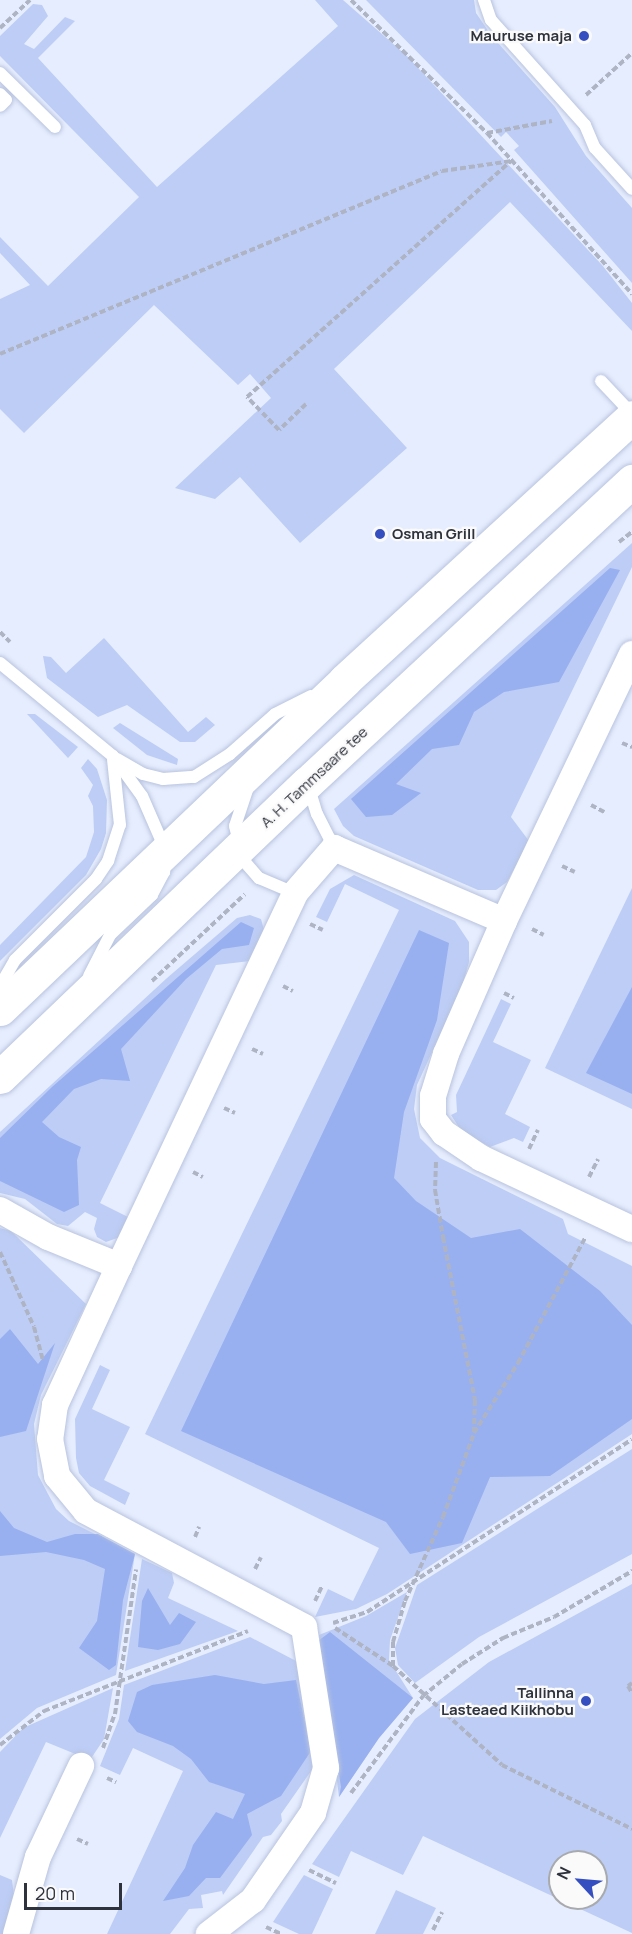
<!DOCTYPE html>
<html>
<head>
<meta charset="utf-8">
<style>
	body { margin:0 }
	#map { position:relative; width:632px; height:1934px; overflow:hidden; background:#e6edfe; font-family:Manrope,sans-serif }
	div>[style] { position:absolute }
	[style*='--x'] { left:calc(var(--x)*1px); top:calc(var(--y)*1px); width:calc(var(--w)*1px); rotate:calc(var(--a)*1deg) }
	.green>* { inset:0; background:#bdcdf6 }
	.forest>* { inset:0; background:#98b0f0 }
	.path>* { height:4px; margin-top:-2px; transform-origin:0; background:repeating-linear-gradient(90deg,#aeb4c3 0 6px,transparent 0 9px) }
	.roads { filter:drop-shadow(0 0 2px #b8c3df) drop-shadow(0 0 2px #b8c3df) }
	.lane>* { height:12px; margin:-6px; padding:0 6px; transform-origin:6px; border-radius:6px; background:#fff }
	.street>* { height:26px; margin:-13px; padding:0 13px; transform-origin:13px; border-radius:13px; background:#fff }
	.primary>* { height:33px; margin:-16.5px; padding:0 16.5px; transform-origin:16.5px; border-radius:16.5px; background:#fff }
	.dots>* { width:16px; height:16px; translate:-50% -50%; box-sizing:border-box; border:3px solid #fafafa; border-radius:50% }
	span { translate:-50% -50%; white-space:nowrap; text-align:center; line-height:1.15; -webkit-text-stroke:4.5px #fafafa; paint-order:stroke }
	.poi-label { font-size:15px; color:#2e323d; font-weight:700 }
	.right { translate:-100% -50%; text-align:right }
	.left { translate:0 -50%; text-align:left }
	.street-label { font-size:15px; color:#2e323d }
	.north { position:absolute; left:548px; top:1850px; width:60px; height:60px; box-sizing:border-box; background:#fafafa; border:2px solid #a8aaae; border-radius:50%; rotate:296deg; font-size:16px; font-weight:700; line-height:24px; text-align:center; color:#2e323d }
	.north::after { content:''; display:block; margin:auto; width:21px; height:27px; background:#354fc1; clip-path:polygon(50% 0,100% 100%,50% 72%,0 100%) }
	.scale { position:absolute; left:24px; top:1883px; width:98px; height:27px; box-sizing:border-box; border:3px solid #2e323d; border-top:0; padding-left:8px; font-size:18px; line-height:21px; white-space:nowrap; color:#2e323d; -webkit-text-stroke:4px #fafafa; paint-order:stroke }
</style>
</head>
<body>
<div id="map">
	<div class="green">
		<div style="clip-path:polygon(315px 0,343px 0,407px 56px,602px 265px,632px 303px,632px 331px,510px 202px,334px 369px,407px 448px,300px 543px,240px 477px,215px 499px,175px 488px,271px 398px,250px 374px,238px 385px,154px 305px,24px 433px,0 409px,0 299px,30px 285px,0 253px,0 237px,48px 286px,139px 197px,0 56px,0 36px,33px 4px,42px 5px,48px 16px,24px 44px,34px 49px,65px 17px,75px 21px,38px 58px,157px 187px,338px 26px)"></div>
		<div style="clip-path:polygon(366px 0,474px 0,476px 13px,491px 35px,555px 107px,586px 156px,632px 208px,632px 283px,514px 150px,519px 146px,506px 132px,501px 137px)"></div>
		<div style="clip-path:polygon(632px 543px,632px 567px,511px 817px,529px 841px,507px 882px,496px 890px,478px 890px,354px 836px,343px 826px,334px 809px)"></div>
		<div style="clip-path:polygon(104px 638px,188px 732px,206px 717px,215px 725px,195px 742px,180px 742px,127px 705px,98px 717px,47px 678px,43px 656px,51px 657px,66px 673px)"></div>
		<div style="clip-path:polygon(27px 714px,35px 714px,78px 747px,68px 758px)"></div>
		<div style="clip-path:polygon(120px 723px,178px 759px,177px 765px,147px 755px,113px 728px)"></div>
		<div style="clip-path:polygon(88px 759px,97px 769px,107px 800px,106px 833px,101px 849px,86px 875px,0 961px,0 945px,86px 857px,94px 832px,93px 806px,88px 796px,93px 785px,81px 768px)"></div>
		<div style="clip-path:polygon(354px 875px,455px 921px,469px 942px,469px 962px,462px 987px,417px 1085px,414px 1109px,420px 1138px,440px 1158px,563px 1219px,568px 1234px,632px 1266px,632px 1434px,387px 1594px,356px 1609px,315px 1617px,328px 1589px,353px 1601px,379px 1548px,145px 1434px,399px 910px,345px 884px,327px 922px,316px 917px,330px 889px)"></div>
		<div style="clip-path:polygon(632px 888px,632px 1109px,545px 1068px)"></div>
		<div style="clip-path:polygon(250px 915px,261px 919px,264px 930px,250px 961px,216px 965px,100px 1203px,130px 1218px,120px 1237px,106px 1242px,97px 1237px,94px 1229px,97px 1218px,85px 1212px,68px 1226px,57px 1224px,25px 1199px,0 1193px,0 1132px,167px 978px,237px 918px)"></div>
		<div style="clip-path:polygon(501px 999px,511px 1004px,493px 1042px,531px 1060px,505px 1114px,530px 1127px,523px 1142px,514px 1138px,490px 1147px,462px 1132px,451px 1115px,457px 1112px,456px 1095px)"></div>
		<div style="clip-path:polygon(0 1228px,11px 1231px,86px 1304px,41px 1395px,34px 1424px,38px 1475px,56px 1509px,69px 1521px,135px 1554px,116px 1675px,37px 1708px,0 1739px)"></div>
		<div style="clip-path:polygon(100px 1365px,110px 1370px,92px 1409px,130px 1427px,104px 1480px,130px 1493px,125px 1505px,90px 1486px,79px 1473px,76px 1458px,75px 1419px)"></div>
		<div style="clip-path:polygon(632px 1449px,632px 1554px,479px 1637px,415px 1683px,398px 1665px,395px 1648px,417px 1585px)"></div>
		<div style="clip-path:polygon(142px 1559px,172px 1573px,174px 1583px,168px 1598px,238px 1631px,125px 1671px)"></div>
		<div style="clip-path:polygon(evenodd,632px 1584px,632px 1933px,423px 1836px,403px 1875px,351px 1851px,339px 1877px,312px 1864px,415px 1719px,489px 1662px,632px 1584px,560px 1862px,596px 1862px,596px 1898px,560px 1898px,560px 1862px)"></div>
		<div style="clip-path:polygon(407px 1592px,390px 1640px,389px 1660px,413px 1698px,379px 1738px,339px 1797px,319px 1635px,366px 1616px)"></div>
		<div style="clip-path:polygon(250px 1637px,298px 1662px,316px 1764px,281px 1814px,282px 1821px,271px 1835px,263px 1837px,223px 1895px,222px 1891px,201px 1895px,203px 1908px,189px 1909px,170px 1934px,107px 1934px,183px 1771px,133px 1748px,120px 1775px,100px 1766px,119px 1719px,124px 1685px)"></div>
		<div style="clip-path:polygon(113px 1688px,104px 1739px,90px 1760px,46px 1742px,0 1838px,0 1752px,23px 1728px)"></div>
		<div style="clip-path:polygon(0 1875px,12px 1880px,14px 1896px,7px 1934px,0 1934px)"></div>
		<div style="clip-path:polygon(304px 1875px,333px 1889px,312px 1934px,299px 1934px,273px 1922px)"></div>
		<div style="clip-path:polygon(396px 1890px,436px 1908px,423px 1934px,375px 1934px)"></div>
	</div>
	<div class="forest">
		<div style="clip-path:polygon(610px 568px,620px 570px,559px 682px,504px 692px,474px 712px,459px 745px,432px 749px,396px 784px,421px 793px,392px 815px,366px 817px,351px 799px)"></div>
		<div style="clip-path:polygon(241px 922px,254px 928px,249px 945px,222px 949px,186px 979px,121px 1049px,130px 1081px,101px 1079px,74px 1089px,42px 1122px,59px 1137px,81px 1147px,77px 1160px,79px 1205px,64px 1212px,0 1181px,0 1138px,52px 1087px)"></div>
		<div style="clip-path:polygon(419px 930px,449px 943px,437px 1020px,404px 1112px,394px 1178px,416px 1201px,471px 1238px,520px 1229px,600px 1291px,632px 1325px,632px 1419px,550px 1476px,490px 1477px,462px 1543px,410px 1554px,386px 1522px,181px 1431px)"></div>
		<div style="clip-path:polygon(632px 987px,632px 1094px,586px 1073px)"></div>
		<div style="clip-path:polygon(10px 1329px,38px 1364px,55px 1343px,26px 1431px,0 1437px,0 1339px)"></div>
		<div style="clip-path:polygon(0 1511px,14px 1528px,47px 1542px,75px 1534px,98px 1534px,135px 1554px,123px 1600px,116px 1665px,109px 1670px,79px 1648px,97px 1621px,105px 1569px,84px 1560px,46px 1552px,0 1556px)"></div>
		<div style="clip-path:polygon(148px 1588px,170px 1625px,179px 1613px,196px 1622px,180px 1644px,158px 1650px,138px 1647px,142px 1601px)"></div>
		<div style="clip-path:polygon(330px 1632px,413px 1698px,379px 1738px,339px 1797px,341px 1787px,318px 1641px)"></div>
		<div style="clip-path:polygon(215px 1675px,264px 1684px,296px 1680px,311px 1751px,281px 1796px,247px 1814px,252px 1835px,220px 1878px,206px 1878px,189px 1896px,163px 1901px,185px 1868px,193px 1845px,216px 1812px,233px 1819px,245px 1794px,209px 1782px,191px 1759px,173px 1746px,137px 1732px,128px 1721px,137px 1692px,152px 1685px)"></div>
	</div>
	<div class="path">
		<div style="--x:351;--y:0;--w:190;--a:44.4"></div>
		<div style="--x:487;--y:133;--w:217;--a:48"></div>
		<div style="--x:0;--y:28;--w:41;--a:-43"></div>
		<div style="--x:586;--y:95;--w:62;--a:-42.4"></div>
		<div style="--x:487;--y:133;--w:66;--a:-10.5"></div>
		<div style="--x:0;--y:354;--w:478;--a:-22.5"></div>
		<div style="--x:442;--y:171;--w:70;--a:-8.2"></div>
		<div style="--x:306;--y:404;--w:37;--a:136"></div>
		<div style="--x:279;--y:430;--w:46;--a:-134.1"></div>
		<div style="--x:247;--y:397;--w:354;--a:-41.8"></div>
		<div style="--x:619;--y:542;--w:16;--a:-38"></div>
		<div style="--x:0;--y:632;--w:14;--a:45"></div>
		<div style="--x:622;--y:743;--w:11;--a:22"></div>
		<div style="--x:591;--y:805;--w:15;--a:28"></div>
		<div style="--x:562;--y:866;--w:14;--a:25"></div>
		<div style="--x:310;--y:924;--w:14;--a:25"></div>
		<div style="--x:532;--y:929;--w:13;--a:27"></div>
		<div style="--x:152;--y:981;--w:127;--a:-43.1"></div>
		<div style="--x:283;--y:986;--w:11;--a:27"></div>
		<div style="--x:504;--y:993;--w:11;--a:27"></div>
		<div style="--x:252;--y:1049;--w:12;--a:24"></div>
		<div style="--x:224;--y:1108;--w:12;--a:24"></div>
		<div style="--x:529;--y:1149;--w:21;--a:-65"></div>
		<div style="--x:436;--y:1162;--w:28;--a:92"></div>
		<div style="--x:435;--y:1190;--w:48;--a:80.3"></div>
		<div style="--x:443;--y:1237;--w:166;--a:78.9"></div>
		<div style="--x:475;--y:1400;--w:32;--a:92"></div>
		<div style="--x:193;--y:1172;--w:11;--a:27"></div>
		<div style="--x:589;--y:1177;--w:20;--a:-63"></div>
		<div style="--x:0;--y:1252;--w:82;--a:65.6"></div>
		<div style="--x:34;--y:1327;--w:35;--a:75"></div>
		<div style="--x:195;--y:1537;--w:11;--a:-68"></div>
		<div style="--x:255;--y:1569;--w:13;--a:-63"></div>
		<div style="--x:315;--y:1601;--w:17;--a:-65"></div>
		<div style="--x:333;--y:1623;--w:36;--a:-18"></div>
		<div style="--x:367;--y:1612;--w:316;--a:-33.1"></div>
		<div style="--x:335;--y:1628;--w:69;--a:33.2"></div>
		<div style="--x:393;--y:1666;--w:147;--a:42.2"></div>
		<div style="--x:502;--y:1765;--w:145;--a:26.2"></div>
		<div style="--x:393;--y:1666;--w:24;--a:-90"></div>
		<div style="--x:393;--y:1642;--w:43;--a:-73.7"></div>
		<div style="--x:405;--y:1601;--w:92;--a:-65.7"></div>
		<div style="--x:443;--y:1517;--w:90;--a:-69.7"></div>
		<div style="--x:474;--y:1433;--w:83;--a:-57.8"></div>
		<div style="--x:518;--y:1363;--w:142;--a:-61.8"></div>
		<div style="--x:632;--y:1683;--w:5;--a:143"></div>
		<div style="--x:628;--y:1686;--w:8;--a:60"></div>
		<div style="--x:0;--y:1745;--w:56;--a:-37.7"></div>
		<div style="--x:44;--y:1711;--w:219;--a:-21.4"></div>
		<div style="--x:103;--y:1748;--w:36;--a:-71"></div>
		<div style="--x:115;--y:1714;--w:146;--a:-81.7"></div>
		<div style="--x:107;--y:1778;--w:10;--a:24"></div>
		<div style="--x:351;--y:1793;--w:121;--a:-53.4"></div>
		<div style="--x:423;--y:1696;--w:50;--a:-39.4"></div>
		<div style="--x:462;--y:1664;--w:49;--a:-32.4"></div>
		<div style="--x:503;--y:1638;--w:55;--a:-22.4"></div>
		<div style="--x:554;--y:1617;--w:91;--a:-30.5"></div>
		<div style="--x:77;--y:1839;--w:12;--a:24"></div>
		<div style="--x:309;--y:1870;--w:30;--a:26"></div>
		<div style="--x:266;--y:1927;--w:17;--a:25"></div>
		<div style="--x:433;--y:1930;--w:20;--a:-63"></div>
	</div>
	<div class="roads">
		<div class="lane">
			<div style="--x:484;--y:0;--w:21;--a:71"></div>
			<div style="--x:491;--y:20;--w:141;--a:48.2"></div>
			<div style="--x:585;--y:125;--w:25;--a:67"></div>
			<div style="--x:595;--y:148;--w:55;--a:47.9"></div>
			<div style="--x:0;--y:73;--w:77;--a:44.5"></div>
			<div style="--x:0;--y:94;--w:8;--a:45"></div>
			<div style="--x:6;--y:100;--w:8;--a:135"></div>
			<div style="--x:601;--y:381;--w:45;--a:46.8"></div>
			<div style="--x:0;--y:663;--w:146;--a:39.5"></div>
			<div style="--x:113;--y:756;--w:49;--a:54.1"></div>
			<div style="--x:142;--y:796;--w:58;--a:66.5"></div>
			<div style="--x:165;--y:849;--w:23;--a:92"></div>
			<div style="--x:164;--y:872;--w:26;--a:118"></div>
			<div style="--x:152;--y:895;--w:58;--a:136.4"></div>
			<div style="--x:110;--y:935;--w:46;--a:117.1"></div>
			<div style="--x:117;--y:759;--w:30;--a:30"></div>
			<div style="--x:143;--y:774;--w:21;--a:14"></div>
			<div style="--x:163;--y:779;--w:31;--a:-4"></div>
			<div style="--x:194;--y:777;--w:43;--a:-32.6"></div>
			<div style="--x:230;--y:754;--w:60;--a:-41.6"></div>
			<div style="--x:275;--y:714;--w:40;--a:-26.6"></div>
			<div style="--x:249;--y:784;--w:44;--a:108.4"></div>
			<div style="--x:235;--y:826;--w:36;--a:76"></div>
			<div style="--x:244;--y:861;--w:23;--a:49"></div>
			<div style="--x:259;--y:878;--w:39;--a:23"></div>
			<div style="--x:308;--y:785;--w:30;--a:73"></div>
			<div style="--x:317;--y:814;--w:38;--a:63"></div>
			<div style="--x:0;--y:986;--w:30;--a:-60"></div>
			<div style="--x:15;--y:960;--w:115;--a:-45"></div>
			<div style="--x:96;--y:879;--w:22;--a:-56"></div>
			<div style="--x:108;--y:861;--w:38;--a:-72"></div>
			<div style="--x:120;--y:825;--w:65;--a:-96.1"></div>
		</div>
		<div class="street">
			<div style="--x:504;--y:921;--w:296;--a:-64.4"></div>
			<div style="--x:0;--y:1210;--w:55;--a:29.4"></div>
			<div style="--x:48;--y:1237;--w:77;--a:22.2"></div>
			<div style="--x:119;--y:1266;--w:412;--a:-64.7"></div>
			<div style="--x:295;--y:893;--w:60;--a:-49.1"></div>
			<div style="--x:334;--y:848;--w:185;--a:23.2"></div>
			<div style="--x:504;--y:921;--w:145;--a:113.6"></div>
			<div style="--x:446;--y:1054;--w:44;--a:107.2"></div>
			<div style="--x:433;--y:1096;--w:23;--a:90"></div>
			<div style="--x:433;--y:1119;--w:18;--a:52"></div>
			<div style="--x:444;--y:1133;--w:45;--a:34"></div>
			<div style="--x:481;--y:1158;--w:167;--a:25.2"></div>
			<div style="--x:119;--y:1266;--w:153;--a:114.7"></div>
			<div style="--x:55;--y:1405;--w:34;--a:98"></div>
			<div style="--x:50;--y:1439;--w:38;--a:79"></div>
			<div style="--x:57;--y:1476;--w:45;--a:50.4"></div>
			<div style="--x:86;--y:1511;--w:247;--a:28"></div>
			<div style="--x:304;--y:1627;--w:143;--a:81.1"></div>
			<div style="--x:326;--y:1768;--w:47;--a:106.1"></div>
			<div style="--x:313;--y:1813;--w:106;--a:124.6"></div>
			<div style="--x:253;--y:1900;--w:56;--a:142.3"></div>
			<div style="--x:16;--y:1934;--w:80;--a:-74.1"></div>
			<div style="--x:38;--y:1857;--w:101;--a:-64.7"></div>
		</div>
		<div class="primary">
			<div style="--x:0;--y:1009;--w:477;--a:-43.6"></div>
			<div style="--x:345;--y:680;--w:389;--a:-42.5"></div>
			<div style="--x:0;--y:1077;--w:425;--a:-43.8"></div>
			<div style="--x:307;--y:783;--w:444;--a:-42.9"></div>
		</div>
	</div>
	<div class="dots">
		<div style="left:584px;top:36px;background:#354fc1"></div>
		<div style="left:380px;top:534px;background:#354fc1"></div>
		<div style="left:586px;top:1701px;background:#354fc1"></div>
	</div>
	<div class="poi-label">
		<span class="right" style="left:572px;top:36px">Mauruse maja</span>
		<span class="left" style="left:392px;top:534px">Osman Grill</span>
		<span class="right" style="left:574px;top:1701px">Tallinna<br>Lasteaed Kiikhobu</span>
	</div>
	<div class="street-label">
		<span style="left:314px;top:777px;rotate:-43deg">A. H. Tammsaare tee</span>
	</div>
	<div class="north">N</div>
	<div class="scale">20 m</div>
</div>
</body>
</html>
